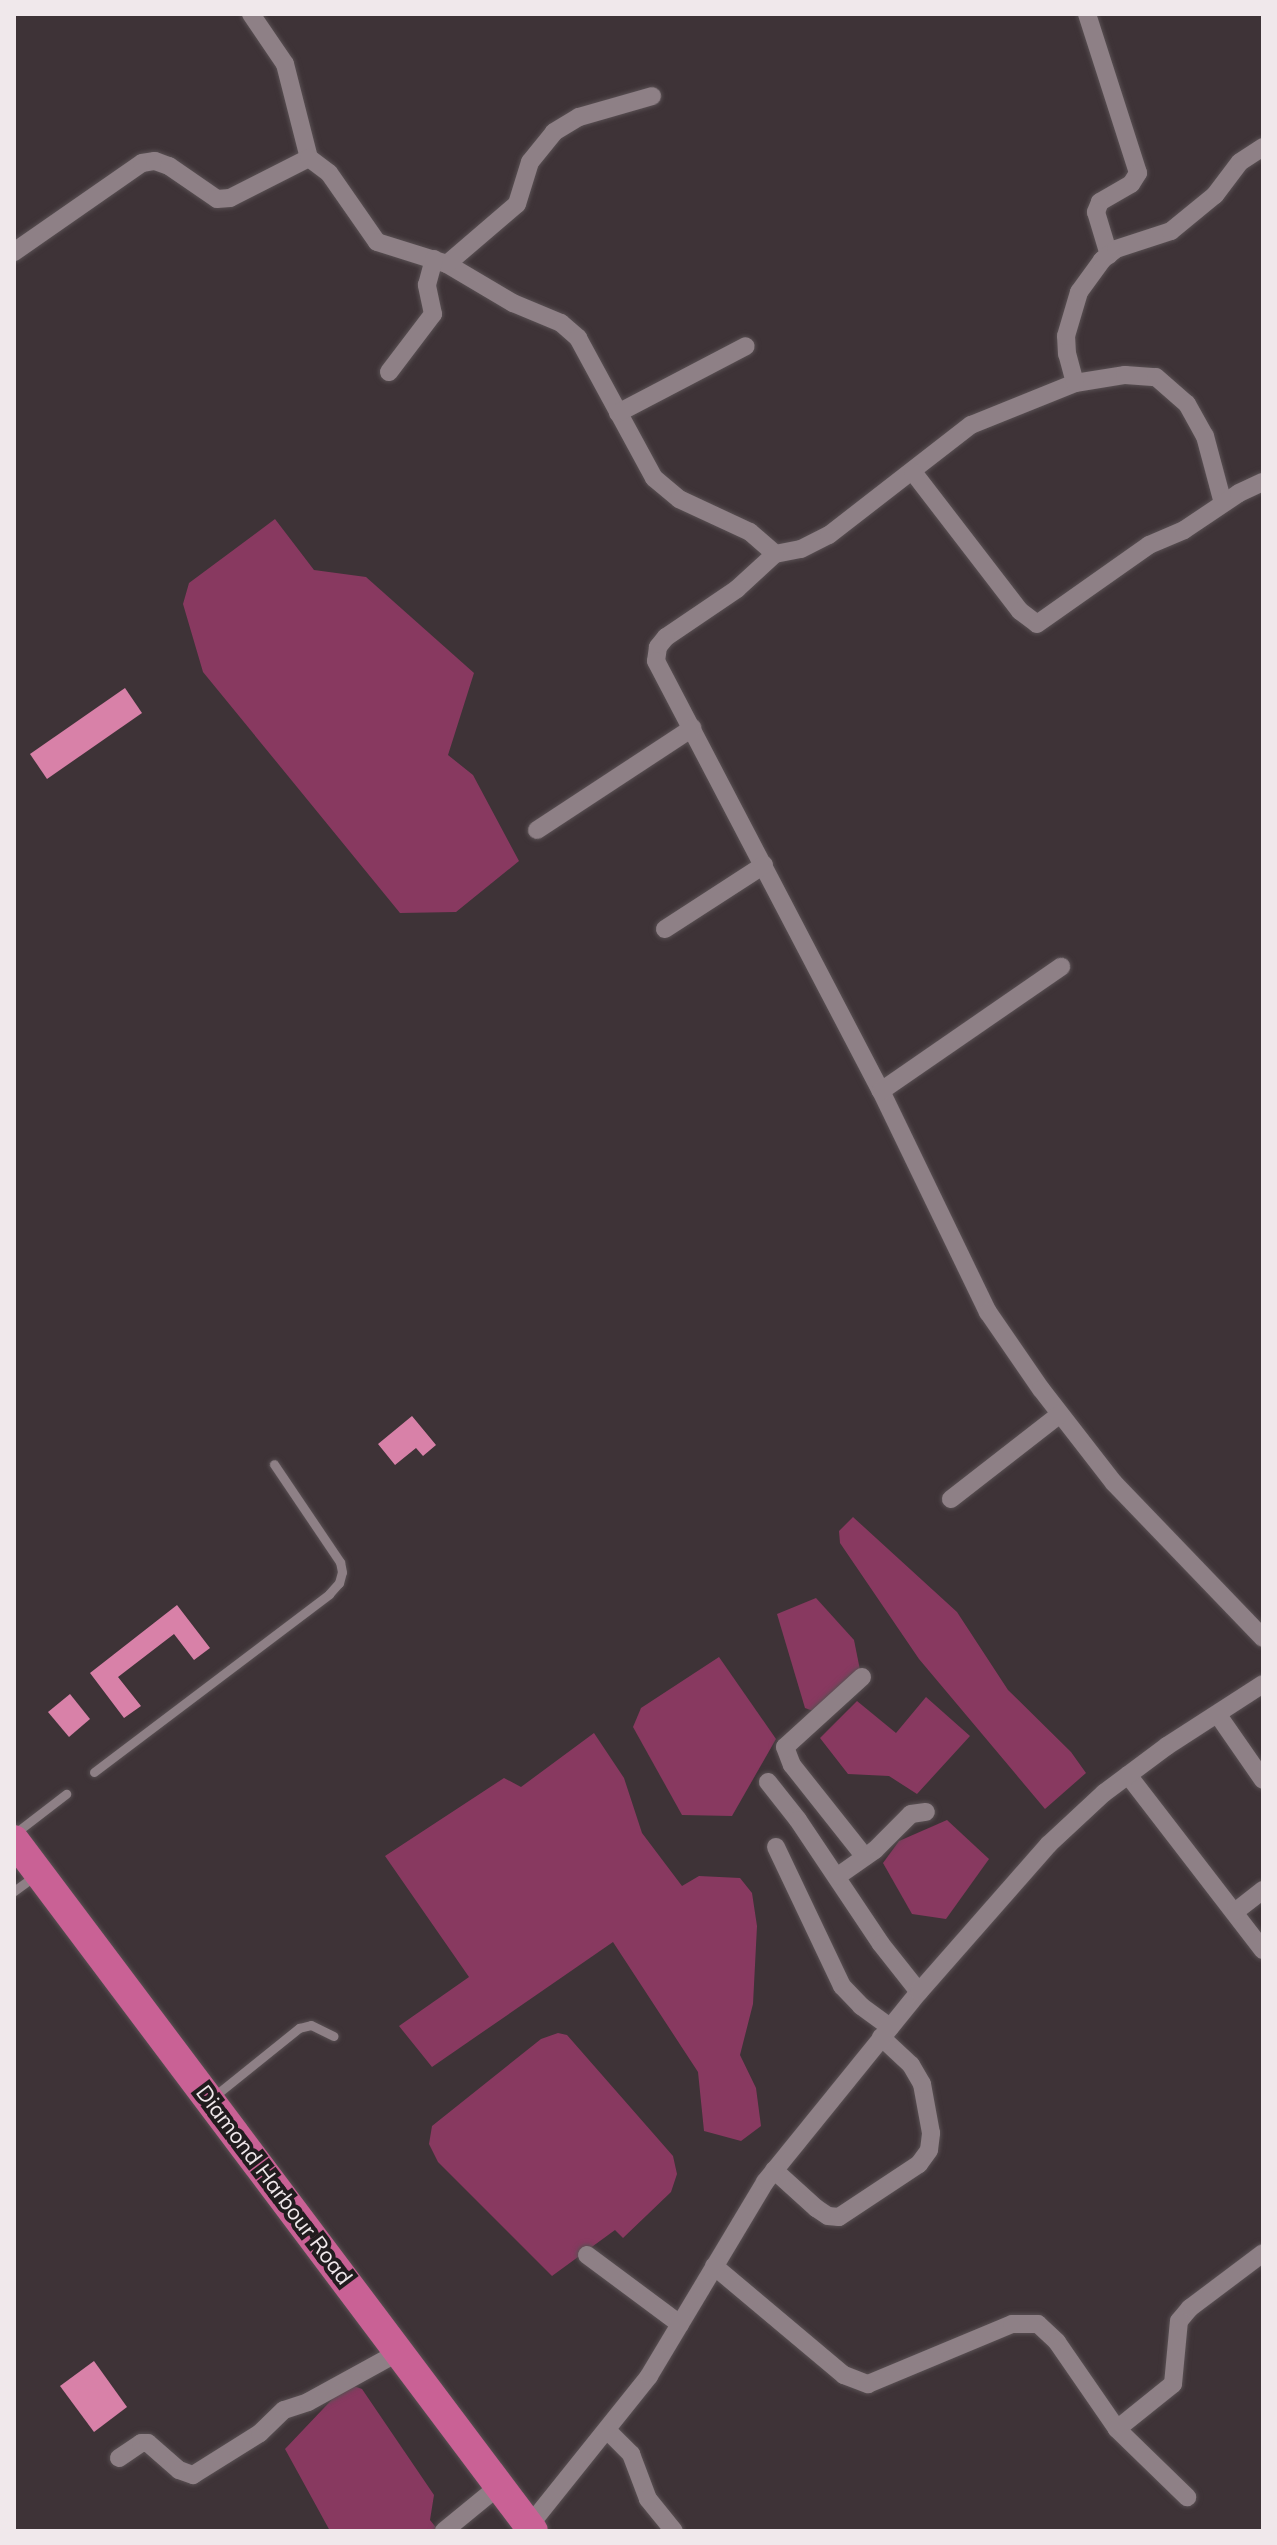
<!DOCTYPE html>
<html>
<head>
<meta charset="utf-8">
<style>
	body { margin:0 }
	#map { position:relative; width:1277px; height:2545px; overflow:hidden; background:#3e3337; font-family:Mulish,sans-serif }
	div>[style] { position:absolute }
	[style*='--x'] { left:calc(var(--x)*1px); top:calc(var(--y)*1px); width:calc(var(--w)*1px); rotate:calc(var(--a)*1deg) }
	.water>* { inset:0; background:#883960 }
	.building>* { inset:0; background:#d881a8 }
	.roads { filter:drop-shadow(0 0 2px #595053) drop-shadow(0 0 2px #595053) }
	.service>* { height:9px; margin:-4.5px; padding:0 4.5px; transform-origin:4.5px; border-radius:4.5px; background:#8e8086 }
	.minor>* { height:18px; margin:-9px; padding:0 9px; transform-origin:9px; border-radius:9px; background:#8e8086 }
	.trunk>* { height:30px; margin:-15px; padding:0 15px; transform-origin:15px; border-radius:15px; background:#c96195 }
	span { translate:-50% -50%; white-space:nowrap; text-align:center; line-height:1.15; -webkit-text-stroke:8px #211c1e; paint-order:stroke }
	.street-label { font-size:22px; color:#f0e8eb }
	.frame { position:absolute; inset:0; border:16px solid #f0e8eb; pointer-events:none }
</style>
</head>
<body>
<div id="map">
	<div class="water">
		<div style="clip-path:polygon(275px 519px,314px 570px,366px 577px,474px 673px,448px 755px,473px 775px,519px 861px,456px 912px,400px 913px,203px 672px,183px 604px,189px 583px)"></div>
		<div style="clip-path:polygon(853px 1517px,957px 1612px,1008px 1690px,1071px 1752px,1086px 1773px,1045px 1809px,919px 1659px,840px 1543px,839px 1531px)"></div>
		<div style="clip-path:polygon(816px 1598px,854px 1640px,861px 1675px,821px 1714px,805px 1708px,777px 1614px)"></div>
		<div style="clip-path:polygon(719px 1657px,776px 1739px,732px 1816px,682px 1815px,633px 1727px,641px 1708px)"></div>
		<div style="clip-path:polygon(926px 1697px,970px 1736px,917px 1794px,889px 1776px,848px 1774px,820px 1738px,857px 1701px,896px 1733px)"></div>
		<div style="clip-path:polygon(594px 1733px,624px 1778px,642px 1833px,682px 1886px,699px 1876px,740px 1878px,752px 1893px,757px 1926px,753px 2004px,740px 2055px,756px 2088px,761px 2126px,741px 2141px,704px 2131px,698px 2072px,613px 1942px,432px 2067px,399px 2026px,469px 1977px,385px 1856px,504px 1778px,521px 1787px)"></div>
		<div style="clip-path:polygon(947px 1820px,989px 1859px,946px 1919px,912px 1914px,883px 1863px,899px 1841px)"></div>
		<div style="clip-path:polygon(558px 2033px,567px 2035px,673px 2156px,677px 2174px,671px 2192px,623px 2238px,615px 2230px,552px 2276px,438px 2162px,429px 2144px,432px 2126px,541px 2039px)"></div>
		<div style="clip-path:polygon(351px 2385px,362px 2389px,434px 2495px,430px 2520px,438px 2530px,330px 2531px,285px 2449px,340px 2391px)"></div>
	</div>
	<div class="building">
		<div style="clip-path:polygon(125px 688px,142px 713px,47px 779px,30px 754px)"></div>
		<div style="clip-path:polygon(412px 1416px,436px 1445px,423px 1456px,416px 1448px,395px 1465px,378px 1444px)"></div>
		<div style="clip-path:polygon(177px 1605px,210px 1648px,194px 1660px,174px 1634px,118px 1677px,141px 1706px,124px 1718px,90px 1673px)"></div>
		<div style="clip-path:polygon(70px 1694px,90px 1719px,69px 1737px,48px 1712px)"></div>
		<div style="clip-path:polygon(94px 2361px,127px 2407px,94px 2432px,60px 2386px)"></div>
	</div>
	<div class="roads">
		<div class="service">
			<div style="--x:94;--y:1772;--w:295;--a:-37.1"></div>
			<div style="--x:329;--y:1594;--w:15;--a:-48"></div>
			<div style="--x:339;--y:1583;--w:11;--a:-75"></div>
			<div style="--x:342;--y:1572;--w:10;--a:-101"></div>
			<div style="--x:340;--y:1562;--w:118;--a:-124"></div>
			<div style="--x:14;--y:1834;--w:66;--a:-37.6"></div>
			<div style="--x:14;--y:1891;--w:27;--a:-36"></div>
			<div style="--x:212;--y:2098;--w:112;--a:-38.8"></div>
			<div style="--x:299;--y:2028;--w:12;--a:-14"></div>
			<div style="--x:311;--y:2025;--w:25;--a:26"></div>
		</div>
		<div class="minor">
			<div style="--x:251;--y:14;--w:60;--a:55.8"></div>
			<div style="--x:285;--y:64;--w:97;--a:75.7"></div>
			<div style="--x:1087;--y:14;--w:167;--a:72.2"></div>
			<div style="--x:1138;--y:173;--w:13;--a:122"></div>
			<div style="--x:1131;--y:184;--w:36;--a:150"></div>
			<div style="--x:1100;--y:202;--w:11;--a:112"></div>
			<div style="--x:1096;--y:212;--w:45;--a:73.2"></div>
			<div style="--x:14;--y:252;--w:156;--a:-34.8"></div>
			<div style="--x:142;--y:163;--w:13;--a:-9"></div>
			<div style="--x:155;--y:161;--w:15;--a:20"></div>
			<div style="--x:169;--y:166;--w:58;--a:34.5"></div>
			<div style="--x:217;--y:199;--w:13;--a:-4"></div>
			<div style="--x:230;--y:198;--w:89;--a:-26.9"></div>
			<div style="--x:309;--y:158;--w:25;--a:37"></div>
			<div style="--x:329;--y:173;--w:84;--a:55.2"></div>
			<div style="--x:377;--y:242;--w:73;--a:17.4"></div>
			<div style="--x:447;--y:264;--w:77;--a:30.6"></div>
			<div style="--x:513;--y:303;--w:52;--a:22.6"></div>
			<div style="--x:561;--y:323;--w:23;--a:41"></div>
			<div style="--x:578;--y:338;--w:159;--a:61.5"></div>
			<div style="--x:654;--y:478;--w:33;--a:40"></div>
			<div style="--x:679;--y:499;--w:78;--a:24.9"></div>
			<div style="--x:750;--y:532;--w:33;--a:41"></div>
			<div style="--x:775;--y:554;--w:26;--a:-11"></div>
			<div style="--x:801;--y:549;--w:31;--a:-27"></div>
			<div style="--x:829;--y:535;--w:180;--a:-37.8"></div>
			<div style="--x:971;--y:425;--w:112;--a:-22"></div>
			<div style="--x:1075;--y:383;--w:51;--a:-9.1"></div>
			<div style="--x:1125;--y:375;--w:31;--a:4"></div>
			<div style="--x:1156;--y:377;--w:41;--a:41.1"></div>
			<div style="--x:1187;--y:404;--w:37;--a:61"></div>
			<div style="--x:1205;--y:436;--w:69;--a:75"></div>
			<div style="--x:447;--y:264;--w:92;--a:-40.6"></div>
			<div style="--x:517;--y:204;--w:44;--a:-72.8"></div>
			<div style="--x:530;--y:162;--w:38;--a:-51"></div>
			<div style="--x:554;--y:132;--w:29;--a:-31"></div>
			<div style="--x:579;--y:117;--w:76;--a:-16"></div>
			<div style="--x:389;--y:372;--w:73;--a:-52.8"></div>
			<div style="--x:433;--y:314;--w:30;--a:-102"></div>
			<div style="--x:427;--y:285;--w:27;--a:-75"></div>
			<div style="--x:1075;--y:383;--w:30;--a:-105"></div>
			<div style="--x:1067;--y:354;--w:18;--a:-93"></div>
			<div style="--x:1066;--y:336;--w:46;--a:-73.5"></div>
			<div style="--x:1079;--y:292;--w:39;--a:-54"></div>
			<div style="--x:1102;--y:260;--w:18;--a:-38"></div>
			<div style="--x:1116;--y:249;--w:58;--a:-18.1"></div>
			<div style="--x:1171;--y:231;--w:57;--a:-39.3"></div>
			<div style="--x:1215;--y:195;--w:41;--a:-52.9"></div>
			<div style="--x:1240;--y:162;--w:27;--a:-33"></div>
			<div style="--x:618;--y:413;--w:144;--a:-27.6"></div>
			<div style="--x:913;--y:472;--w:175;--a:52.4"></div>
			<div style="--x:1020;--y:611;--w:21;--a:37"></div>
			<div style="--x:1037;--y:624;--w:137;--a:-35.2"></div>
			<div style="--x:1149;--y:545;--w:38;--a:-23"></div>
			<div style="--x:1184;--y:530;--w:66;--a:-33.9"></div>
			<div style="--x:1239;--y:493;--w:26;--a:-25"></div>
			<div style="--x:775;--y:554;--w:52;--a:137.4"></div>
			<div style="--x:737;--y:589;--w:86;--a:145.9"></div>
			<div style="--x:666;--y:637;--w:13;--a:129"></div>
			<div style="--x:658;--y:647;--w:14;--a:98"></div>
			<div style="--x:656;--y:661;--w:485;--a:62.4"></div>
			<div style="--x:881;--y:1091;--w:246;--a:64.2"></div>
			<div style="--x:988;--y:1312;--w:93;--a:55.5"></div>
			<div style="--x:1041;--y:1389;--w:119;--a:52.2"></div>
			<div style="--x:1114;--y:1483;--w:215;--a:46.1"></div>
			<div style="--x:537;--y:830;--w:186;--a:-33.3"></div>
			<div style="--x:665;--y:929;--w:118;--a:-32.9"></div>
			<div style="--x:881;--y:1091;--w:219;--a:-34.6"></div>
			<div style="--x:951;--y:1499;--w:138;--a:-37.9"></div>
			<div style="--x:862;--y:1677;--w:104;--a:137.7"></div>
			<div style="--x:785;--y:1747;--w:19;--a:69"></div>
			<div style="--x:792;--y:1765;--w:117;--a:51.6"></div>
			<div style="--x:1218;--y:1715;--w:79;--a:55.3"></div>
			<div style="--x:1128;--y:1775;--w:221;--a:52.4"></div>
			<div style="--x:768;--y:1782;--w:48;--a:51.7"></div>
			<div style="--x:798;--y:1820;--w:149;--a:56.2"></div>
			<div style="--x:881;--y:1944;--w:61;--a:51.6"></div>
			<div style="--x:776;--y:1847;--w:154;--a:64.6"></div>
			<div style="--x:842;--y:1986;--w:28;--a:46"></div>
			<div style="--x:861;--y:2006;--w:36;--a:36"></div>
			<div style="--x:838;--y:1876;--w:45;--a:-35.1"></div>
			<div style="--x:875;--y:1850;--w:51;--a:-45"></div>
			<div style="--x:911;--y:1814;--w:15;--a:-8"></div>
			<div style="--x:1236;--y:1911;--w:34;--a:-38"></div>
			<div style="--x:774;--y:2170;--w:57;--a:42.1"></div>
			<div style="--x:816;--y:2208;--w:14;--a:34"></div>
			<div style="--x:828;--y:2216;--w:11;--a:5"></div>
			<div style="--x:839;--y:2217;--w:96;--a:-33.5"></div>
			<div style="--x:919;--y:2164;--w:17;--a:-54"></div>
			<div style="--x:929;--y:2150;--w:17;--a:-83"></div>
			<div style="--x:931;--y:2133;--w:50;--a:-100.4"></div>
			<div style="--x:922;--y:2084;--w:22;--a:-120"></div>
			<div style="--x:911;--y:2065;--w:41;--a:-137"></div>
			<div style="--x:587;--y:2255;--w:116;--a:36.6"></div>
			<div style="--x:714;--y:2266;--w:170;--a:40"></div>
			<div style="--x:844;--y:2375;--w:26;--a:21"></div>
			<div style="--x:868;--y:2384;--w:156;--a:-22.6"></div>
			<div style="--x:1012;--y:2324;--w:26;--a:0"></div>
			<div style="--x:1038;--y:2324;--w:26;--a:43"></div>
			<div style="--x:1057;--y:2342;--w:106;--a:55.4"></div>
			<div style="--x:1117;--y:2429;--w:98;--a:44.2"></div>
			<div style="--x:1117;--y:2429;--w:72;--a:-38.8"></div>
			<div style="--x:1173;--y:2384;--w:63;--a:-84.6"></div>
			<div style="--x:1179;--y:2321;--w:17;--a:-50"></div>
			<div style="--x:1190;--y:2308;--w:91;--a:-37"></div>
			<div style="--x:608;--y:2431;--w:33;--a:45"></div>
			<div style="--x:631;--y:2454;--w:48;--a:69.3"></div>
			<div style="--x:648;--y:2499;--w:41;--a:50.9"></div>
			<div style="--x:119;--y:2458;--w:27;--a:-34"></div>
			<div style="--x:141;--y:2443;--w:7;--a:0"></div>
			<div style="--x:148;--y:2443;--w:41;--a:41.1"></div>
			<div style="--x:179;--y:2470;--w:15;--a:20"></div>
			<div style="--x:193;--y:2475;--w:79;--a:-32.1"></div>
			<div style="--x:260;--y:2433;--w:33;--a:-44"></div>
			<div style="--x:284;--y:2410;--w:25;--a:-18"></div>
			<div style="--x:308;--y:2402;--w:104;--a:-28.8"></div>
			<div style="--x:529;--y:2526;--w:192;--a:-51.3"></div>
			<div style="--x:649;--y:2376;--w:226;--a:-59.1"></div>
			<div style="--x:765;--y:2182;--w:245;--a:-51"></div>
			<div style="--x:919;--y:1992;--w:196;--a:-48.7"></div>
			<div style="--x:1048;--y:1845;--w:76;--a:-42.9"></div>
			<div style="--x:1104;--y:1793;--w:79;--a:-36.7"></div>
			<div style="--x:1167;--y:1746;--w:114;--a:-32.9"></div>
			<div style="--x:444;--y:2531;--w:71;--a:-39.3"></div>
		</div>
		<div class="trunk">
			<div style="--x:14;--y:1840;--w:864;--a:53.09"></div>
		</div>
	</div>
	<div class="street-label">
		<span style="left:274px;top:2185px;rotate:53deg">Diamond Harbour Road</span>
	</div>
	<div class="frame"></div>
</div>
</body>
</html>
